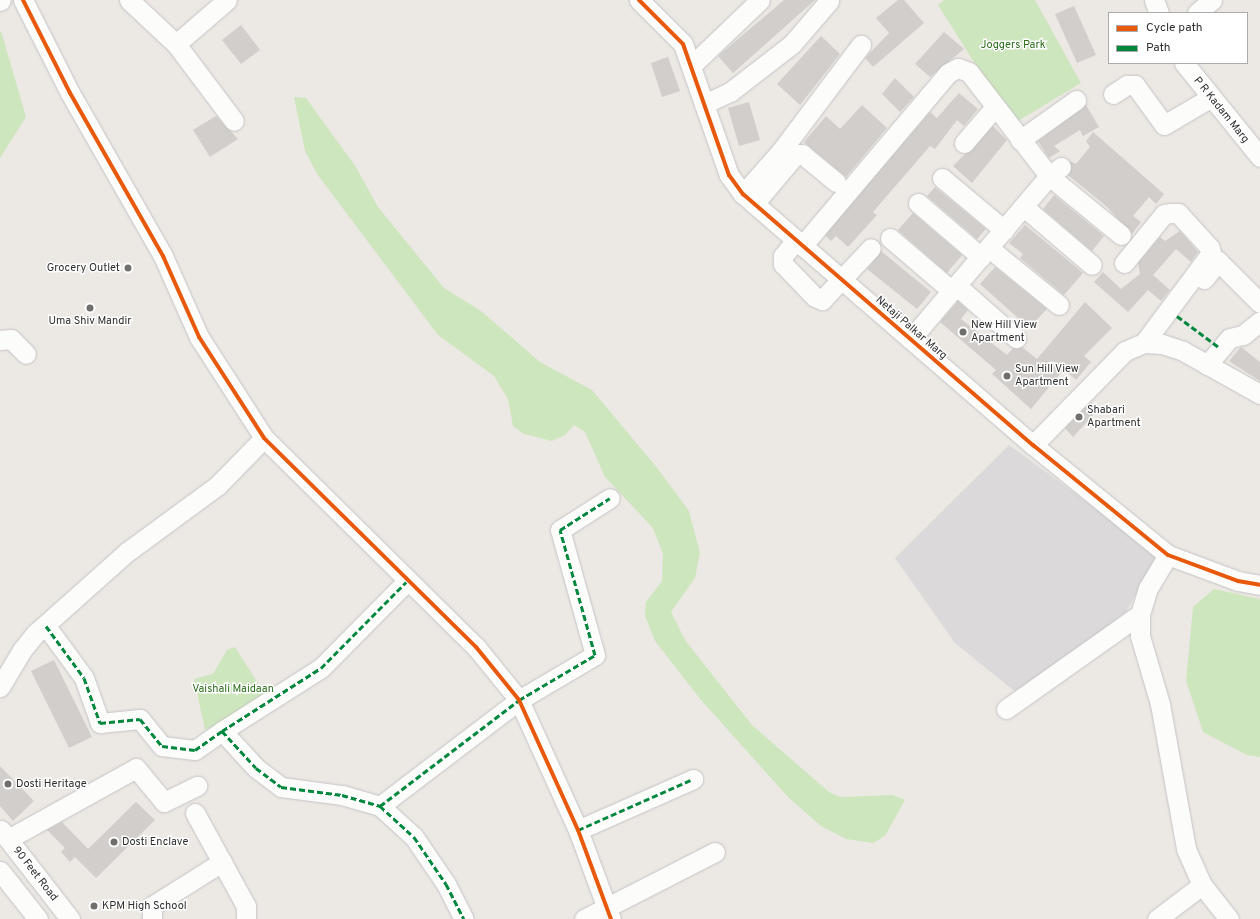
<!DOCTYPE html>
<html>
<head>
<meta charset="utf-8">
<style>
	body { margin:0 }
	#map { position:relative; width:1260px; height:919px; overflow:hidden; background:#ece8e4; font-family:Overpass,sans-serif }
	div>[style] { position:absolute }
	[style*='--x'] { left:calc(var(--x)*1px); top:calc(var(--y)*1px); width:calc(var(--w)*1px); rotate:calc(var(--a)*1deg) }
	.industrial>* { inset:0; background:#dcd9db }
	.green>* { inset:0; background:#cee6be }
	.building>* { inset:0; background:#d1cecb }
	.roads { filter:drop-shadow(0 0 1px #c5c4c5) drop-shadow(0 0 1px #c5c4c5) }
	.minor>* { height:19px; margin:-9.5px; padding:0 9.5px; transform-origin:9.5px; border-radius:9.5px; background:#fcfcfb }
	.quiet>* { height:3px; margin-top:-1.5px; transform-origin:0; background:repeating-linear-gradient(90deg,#00873e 0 6px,transparent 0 9px) }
	.cycleway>* { height:4px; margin:-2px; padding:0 2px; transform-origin:2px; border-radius:2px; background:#e8590c }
	.dots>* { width:11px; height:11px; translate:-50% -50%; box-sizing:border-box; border:2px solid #fff; border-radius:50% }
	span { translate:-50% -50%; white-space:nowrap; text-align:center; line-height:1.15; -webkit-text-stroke:3px #fff; paint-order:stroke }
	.park-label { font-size:11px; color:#2c6e1b }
	.street-label { font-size:11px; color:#2e2e2e }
	.poi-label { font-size:11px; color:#2e2e2e }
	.right { translate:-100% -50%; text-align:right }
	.left { translate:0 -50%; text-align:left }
	.legend { position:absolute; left:1108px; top:12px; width:140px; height:52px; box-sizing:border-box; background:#fff; border:1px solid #ababab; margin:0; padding:5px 7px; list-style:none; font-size:12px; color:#2e2e2e }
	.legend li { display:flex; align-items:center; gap:8px; height:20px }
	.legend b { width:20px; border:1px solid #ababab }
</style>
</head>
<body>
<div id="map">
	<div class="industrial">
		<div style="clip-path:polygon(1009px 445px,1158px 554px,1126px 612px,1018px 694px,955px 643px,895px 558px)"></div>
	</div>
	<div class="green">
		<div style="clip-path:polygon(944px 0,1035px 0,1081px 83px,1013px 124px,938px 5px)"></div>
		<div style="clip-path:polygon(1px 31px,26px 117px,0 158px,0 32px)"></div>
		<div style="clip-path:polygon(294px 97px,306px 98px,356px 167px,378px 207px,444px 288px,481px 311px,540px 362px,592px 390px,658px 469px,689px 511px,700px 553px,695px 578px,671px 612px,685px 640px,752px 725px,829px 792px,840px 797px,893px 795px,905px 800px,885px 836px,873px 843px,846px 839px,821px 826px,788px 797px,701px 700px,655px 641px,645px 616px,646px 602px,662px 581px,663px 554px,653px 528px,605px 477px,585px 432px,574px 425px,565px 435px,552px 441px,524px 434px,513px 426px,508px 399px,494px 376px,438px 335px,317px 174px,305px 151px)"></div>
		<div style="clip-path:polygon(1214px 589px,1260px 599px,1260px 757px,1247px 755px,1203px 732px,1186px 681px,1193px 607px)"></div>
		<div style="clip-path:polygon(235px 647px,268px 699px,205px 730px,194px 679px,213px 674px,227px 650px)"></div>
	</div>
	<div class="building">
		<div style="clip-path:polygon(784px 0,815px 0,733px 73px,718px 56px)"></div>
		<div style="clip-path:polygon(898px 0,904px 0,924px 23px,873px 67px,865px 58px,889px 33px,876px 18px)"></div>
		<div style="clip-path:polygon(1074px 6px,1096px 55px,1077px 63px,1055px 14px)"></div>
		<div style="clip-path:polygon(241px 25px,260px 50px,241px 64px,222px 40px)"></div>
		<div style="clip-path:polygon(944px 32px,964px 49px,930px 77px,915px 64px)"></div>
		<div style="clip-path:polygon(821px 36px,840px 54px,800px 105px,777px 84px)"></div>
		<div style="clip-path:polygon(668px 57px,680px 91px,662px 97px,651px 63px)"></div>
		<div style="clip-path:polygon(895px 78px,914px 97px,900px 112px,882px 94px)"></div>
		<div style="clip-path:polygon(959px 93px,978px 109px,964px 126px,957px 120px,935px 149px,930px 146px,873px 212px,877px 215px,848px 247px,836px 236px,831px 241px,825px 235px,930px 112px,937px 118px)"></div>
		<div style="clip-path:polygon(749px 102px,760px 140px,739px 146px,728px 108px)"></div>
		<div style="clip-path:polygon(862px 105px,887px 128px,846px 177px,804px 142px,826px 116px,840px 129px)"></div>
		<div style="clip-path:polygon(1086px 105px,1099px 127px,1083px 136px,1080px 130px,1054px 146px,1060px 151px,1049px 158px,1038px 141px)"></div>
		<div style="clip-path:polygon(216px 116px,238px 139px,210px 157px,193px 130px)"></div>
		<div style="clip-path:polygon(993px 126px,1007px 140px,972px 183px,953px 166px)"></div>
		<div style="clip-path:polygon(1093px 132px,1164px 194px,1156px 204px,1149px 197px,1133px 216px,1141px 222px,1132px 234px,1106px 206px,1068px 175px,1070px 161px,1076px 164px,1090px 147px,1086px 141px)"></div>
		<div style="clip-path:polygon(935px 187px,986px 229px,977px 239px,927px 196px)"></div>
		<div style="clip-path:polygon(1054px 195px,1104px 236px,1092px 251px,1043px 209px)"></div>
		<div style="clip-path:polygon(913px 213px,962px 255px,947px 273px,898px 230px)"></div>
		<div style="clip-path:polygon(1025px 225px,1083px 273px,1064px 295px,1020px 258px,1023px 254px,1009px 243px)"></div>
		<div style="clip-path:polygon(1180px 231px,1198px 252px,1191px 262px,1176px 249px,1153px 275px,1170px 290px,1161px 301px,1148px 290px,1128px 312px,1094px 282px,1103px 272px,1121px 289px,1140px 274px,1138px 263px,1160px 237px,1165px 241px)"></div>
		<div style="clip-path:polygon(881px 251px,931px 292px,917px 309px,867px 269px)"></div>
		<div style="clip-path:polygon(995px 267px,1047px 309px,1029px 328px,980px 284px)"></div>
		<div style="clip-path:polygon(958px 301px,968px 310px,961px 319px,1007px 355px,1013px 348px,1022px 347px,1037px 359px,1085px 302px,1112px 328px,1084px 356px,1091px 362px,1076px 380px,1064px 369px,1031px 409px,992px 374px,996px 370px,940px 322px)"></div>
		<div style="clip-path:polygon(1241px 347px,1260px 362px,1260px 381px,1229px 361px)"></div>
		<div style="clip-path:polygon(1090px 402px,1098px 410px,1073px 437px,1065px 428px)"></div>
		<div style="clip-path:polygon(54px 660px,92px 737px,69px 748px,31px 671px)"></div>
		<div style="clip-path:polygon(0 766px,34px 801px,13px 821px,0 806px)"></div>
		<div style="clip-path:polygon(136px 802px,155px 820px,96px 878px,75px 857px,70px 862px,61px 852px,65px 848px,47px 830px,62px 822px,88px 849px)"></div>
	</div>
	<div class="roads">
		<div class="minor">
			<div style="--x:23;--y:0;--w:104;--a:63.2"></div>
			<div style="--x:70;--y:93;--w:188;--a:60.3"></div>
			<div style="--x:163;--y:256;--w:89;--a:66"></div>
			<div style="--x:199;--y:337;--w:120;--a:57.2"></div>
			<div style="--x:264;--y:438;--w:298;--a:44.6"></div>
			<div style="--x:476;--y:647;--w:68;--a:50.9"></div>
			<div style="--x:519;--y:700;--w:143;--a:65.6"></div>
			<div style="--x:578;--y:830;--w:95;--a:69.7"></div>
			<div style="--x:129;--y:0;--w:64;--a:43.1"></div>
			<div style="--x:176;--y:44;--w:96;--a:53"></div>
			<div style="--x:639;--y:0;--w:62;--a:45"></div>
			<div style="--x:683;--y:44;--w:139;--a:70.7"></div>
			<div style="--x:729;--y:175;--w:24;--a:54"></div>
			<div style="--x:743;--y:194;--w:384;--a:40.9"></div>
			<div style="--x:1033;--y:445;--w:174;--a:39.2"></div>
			<div style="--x:1168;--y:555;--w:75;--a:20.4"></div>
			<div style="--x:1238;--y:581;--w:22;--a:10"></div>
			<div style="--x:1154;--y:0;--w:14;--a:69"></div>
			<div style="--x:0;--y:1;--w:1;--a:-45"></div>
			<div style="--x:1197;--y:13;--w:20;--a:-41"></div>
			<div style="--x:176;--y:44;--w:67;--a:-40.8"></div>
			<div style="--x:1184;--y:63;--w:121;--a:51"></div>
			<div style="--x:691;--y:66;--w:95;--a:-43.7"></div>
			<div style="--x:1113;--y:94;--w:17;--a:-33"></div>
			<div style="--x:1127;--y:85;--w:8;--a:0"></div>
			<div style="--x:1135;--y:85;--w:49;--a:54.1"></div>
			<div style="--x:1164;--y:125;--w:53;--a:-30.4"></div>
			<div style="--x:704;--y:104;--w:29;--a:-25"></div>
			<div style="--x:730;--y:92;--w:78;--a:-37.7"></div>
			<div style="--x:792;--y:44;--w:57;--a:-49.3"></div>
			<div style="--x:1020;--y:140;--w:69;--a:-35.5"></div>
			<div style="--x:964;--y:143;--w:48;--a:-49.3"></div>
			<div style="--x:1061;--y:167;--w:15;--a:143"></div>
			<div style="--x:1049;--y:176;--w:93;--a:39.3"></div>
			<div style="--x:942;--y:178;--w:81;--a:40"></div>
			<div style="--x:743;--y:194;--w:57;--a:-48.5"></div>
			<div style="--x:781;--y:151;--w:133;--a:-53"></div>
			<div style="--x:918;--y:203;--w:83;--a:40.6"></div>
			<div style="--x:754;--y:204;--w:65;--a:-50"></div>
			<div style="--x:796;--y:154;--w:6;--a:0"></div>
			<div style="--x:802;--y:154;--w:44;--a:39.5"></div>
			<div style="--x:1024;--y:207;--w:89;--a:40.5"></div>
			<div style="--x:890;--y:238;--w:82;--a:40.5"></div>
			<div style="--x:796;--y:240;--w:21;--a:129"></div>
			<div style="--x:783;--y:256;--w:8;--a:90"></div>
			<div style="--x:783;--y:264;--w:46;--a:45.9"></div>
			<div style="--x:815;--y:297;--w:8;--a:23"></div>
			<div style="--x:822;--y:300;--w:71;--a:-46.7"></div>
			<div style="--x:802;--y:246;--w:226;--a:-49.8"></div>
			<div style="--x:948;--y:73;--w:11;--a:-27"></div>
			<div style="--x:958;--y:68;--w:12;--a:20"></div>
			<div style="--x:969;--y:72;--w:131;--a:52.4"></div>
			<div style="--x:1049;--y:176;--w:214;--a:130.3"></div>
			<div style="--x:989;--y:248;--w:90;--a:39.2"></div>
			<div style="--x:1124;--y:263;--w:63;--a:-50.8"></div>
			<div style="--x:1164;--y:214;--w:7;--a:-8"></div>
			<div style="--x:1171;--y:213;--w:7;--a:0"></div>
			<div style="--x:1178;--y:213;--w:47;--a:47.6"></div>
			<div style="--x:1210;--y:248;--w:5;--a:79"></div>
			<div style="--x:1211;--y:253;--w:112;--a:126.7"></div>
			<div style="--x:1204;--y:279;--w:23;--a:-52"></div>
			<div style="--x:1218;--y:261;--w:59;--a:45"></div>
			<div style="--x:957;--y:286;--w:79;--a:41.4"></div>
			<div style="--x:0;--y:340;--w:11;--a:-5"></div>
			<div style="--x:11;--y:339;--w:21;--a:45"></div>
			<div style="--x:1207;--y:365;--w:35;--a:-50"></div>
			<div style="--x:1230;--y:338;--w:13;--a:-13"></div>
			<div style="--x:1243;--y:335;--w:22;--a:-39"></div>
			<div style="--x:1033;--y:445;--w:132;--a:-45.6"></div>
			<div style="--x:1125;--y:351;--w:21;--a:-23"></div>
			<div style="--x:1144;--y:343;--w:18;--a:3"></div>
			<div style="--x:1162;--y:344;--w:22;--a:18"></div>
			<div style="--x:1183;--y:351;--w:88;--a:29.2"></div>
			<div style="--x:1168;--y:555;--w:39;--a:121"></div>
			<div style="--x:1148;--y:588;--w:27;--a:107"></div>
			<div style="--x:1140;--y:614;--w:22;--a:90"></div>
			<div style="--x:1140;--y:636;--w:71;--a:73.6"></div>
			<div style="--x:1160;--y:704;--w:147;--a:79.8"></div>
			<div style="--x:1186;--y:849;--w:39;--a:66"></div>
			<div style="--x:1202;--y:885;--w:43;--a:51.5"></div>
			<div style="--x:46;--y:626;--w:64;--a:53.8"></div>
			<div style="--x:84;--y:678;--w:48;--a:70.4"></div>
			<div style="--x:100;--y:723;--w:40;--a:-5.7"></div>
			<div style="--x:140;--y:719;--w:35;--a:51"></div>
			<div style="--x:162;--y:746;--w:33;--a:7"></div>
			<div style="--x:195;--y:750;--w:33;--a:-35"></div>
			<div style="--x:222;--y:731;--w:50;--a:47.4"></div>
			<div style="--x:256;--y:768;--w:31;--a:37"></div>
			<div style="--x:281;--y:787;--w:62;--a:7.5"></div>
			<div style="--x:342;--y:795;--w:40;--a:16"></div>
			<div style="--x:380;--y:806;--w:46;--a:42.4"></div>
			<div style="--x:414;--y:837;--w:57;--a:55.8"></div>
			<div style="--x:446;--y:884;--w:39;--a:63"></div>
			<div style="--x:0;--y:687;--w:43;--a:-59.3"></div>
			<div style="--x:22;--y:650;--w:22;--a:-51"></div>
			<div style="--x:36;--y:633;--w:122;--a:-41.7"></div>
			<div style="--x:127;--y:552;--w:112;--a:-36.3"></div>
			<div style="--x:217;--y:486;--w:67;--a:-45.6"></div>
			<div style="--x:1006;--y:709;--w:164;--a:-35.3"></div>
			<div style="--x:222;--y:731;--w:117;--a:-32.5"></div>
			<div style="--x:321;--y:668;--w:121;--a:-45.3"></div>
			<div style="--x:380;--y:806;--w:175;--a:-37.3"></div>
			<div style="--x:519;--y:700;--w:88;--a:-30.6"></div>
			<div style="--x:595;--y:655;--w:130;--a:-105.6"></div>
			<div style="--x:560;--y:530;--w:59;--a:-32.6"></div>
			<div style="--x:195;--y:813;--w:106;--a:61.3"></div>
			<div style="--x:246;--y:906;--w:13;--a:90"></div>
			<div style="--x:1;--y:830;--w:113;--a:52.2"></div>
			<div style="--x:578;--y:830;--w:126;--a:-23.9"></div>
			<div style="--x:8;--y:839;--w:146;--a:-29"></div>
			<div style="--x:136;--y:768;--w:44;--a:50.5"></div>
			<div style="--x:164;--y:802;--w:37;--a:-26"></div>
			<div style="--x:0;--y:871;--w:61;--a:51.6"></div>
			<div style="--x:152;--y:919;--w:13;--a:-90"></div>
			<div style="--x:152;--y:906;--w:83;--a:-32.2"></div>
			<div style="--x:584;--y:919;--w:147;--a:-27.1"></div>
			<div style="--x:1157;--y:919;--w:56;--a:-37.1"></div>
		</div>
	</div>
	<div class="quiet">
		<div style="--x:1177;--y:316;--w:54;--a:36.7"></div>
		<div style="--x:46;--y:626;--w:64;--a:53.8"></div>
		<div style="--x:84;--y:678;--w:48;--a:70.4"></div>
		<div style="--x:100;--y:723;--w:40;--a:-5.7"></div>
		<div style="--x:140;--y:719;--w:35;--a:51"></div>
		<div style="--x:162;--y:746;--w:33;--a:7"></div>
		<div style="--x:195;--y:750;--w:33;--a:-35"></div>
		<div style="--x:222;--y:731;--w:50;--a:47.4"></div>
		<div style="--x:256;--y:768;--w:31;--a:37"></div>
		<div style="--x:281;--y:787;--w:62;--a:7.5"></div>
		<div style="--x:342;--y:795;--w:40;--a:16"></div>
		<div style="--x:380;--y:806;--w:46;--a:42.4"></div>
		<div style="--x:414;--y:837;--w:57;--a:55.8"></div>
		<div style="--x:446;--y:884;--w:39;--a:63"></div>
		<div style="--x:222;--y:731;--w:117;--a:-32.5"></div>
		<div style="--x:321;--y:668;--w:121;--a:-45.3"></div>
		<div style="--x:380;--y:806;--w:175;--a:-37.3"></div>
		<div style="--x:519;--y:700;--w:88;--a:-30.6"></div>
		<div style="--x:595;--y:655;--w:130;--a:-105.6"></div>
		<div style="--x:560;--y:530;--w:59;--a:-32.6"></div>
		<div style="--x:578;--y:830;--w:126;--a:-23.9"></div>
	</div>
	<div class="cycleway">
		<div style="--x:23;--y:0;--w:104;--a:63.2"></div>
		<div style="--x:70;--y:93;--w:188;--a:60.3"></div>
		<div style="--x:163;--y:256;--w:89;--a:66"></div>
		<div style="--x:199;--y:337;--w:120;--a:57.2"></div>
		<div style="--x:264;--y:438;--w:298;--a:44.6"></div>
		<div style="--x:476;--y:647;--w:68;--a:50.9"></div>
		<div style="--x:519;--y:700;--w:143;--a:65.6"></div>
		<div style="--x:578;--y:830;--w:95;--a:69.7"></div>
		<div style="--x:639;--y:0;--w:62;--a:45"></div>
		<div style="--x:683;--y:44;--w:139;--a:70.7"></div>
		<div style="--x:729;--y:175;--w:24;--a:54"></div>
		<div style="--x:743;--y:194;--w:384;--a:40.9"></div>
		<div style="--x:1033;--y:445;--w:174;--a:39.2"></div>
		<div style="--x:1168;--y:555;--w:75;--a:20.4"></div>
		<div style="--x:1238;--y:581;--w:22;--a:10"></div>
	</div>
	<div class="dots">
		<div style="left:128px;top:268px;background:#706f6e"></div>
		<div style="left:90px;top:308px;background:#706f6e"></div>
		<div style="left:963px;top:332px;background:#706f6e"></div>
		<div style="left:1007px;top:376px;background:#706f6e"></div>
		<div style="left:1079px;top:417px;background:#706f6e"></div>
		<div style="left:8px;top:784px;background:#706f6e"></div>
		<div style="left:114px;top:842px;background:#706f6e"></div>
		<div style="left:94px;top:906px;background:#706f6e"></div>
	</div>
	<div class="park-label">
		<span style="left:1013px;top:45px">Joggers Park</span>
		<span style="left:233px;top:689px">Vaishali Maidaan</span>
	</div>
	<div class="street-label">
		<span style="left:1221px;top:110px;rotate:51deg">P R Kadam Marg</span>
		<span style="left:911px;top:328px;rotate:41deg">Netaji Palkar Marg</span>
		<span style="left:35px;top:874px;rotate:52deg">90 Feet Road</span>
	</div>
	<div class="poi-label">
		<span class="right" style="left:120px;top:268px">Grocery Outlet</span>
		<span style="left:90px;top:321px">Uma Shiv Mandir</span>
		<span class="left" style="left:971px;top:332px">New Hill View<br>Apartment</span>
		<span class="left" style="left:1015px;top:376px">Sun Hill View<br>Apartment</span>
		<span class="left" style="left:1087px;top:417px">Shabari<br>Apartment</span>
		<span class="left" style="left:16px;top:784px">Dosti Heritage</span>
		<span class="left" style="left:122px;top:842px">Dosti Enclave</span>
		<span class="left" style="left:102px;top:906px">KPM High School</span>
	</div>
	<ul class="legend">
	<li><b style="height:5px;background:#e8590c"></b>Cycle path</li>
	<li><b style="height:5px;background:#00873e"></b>Path</li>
	</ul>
</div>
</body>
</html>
